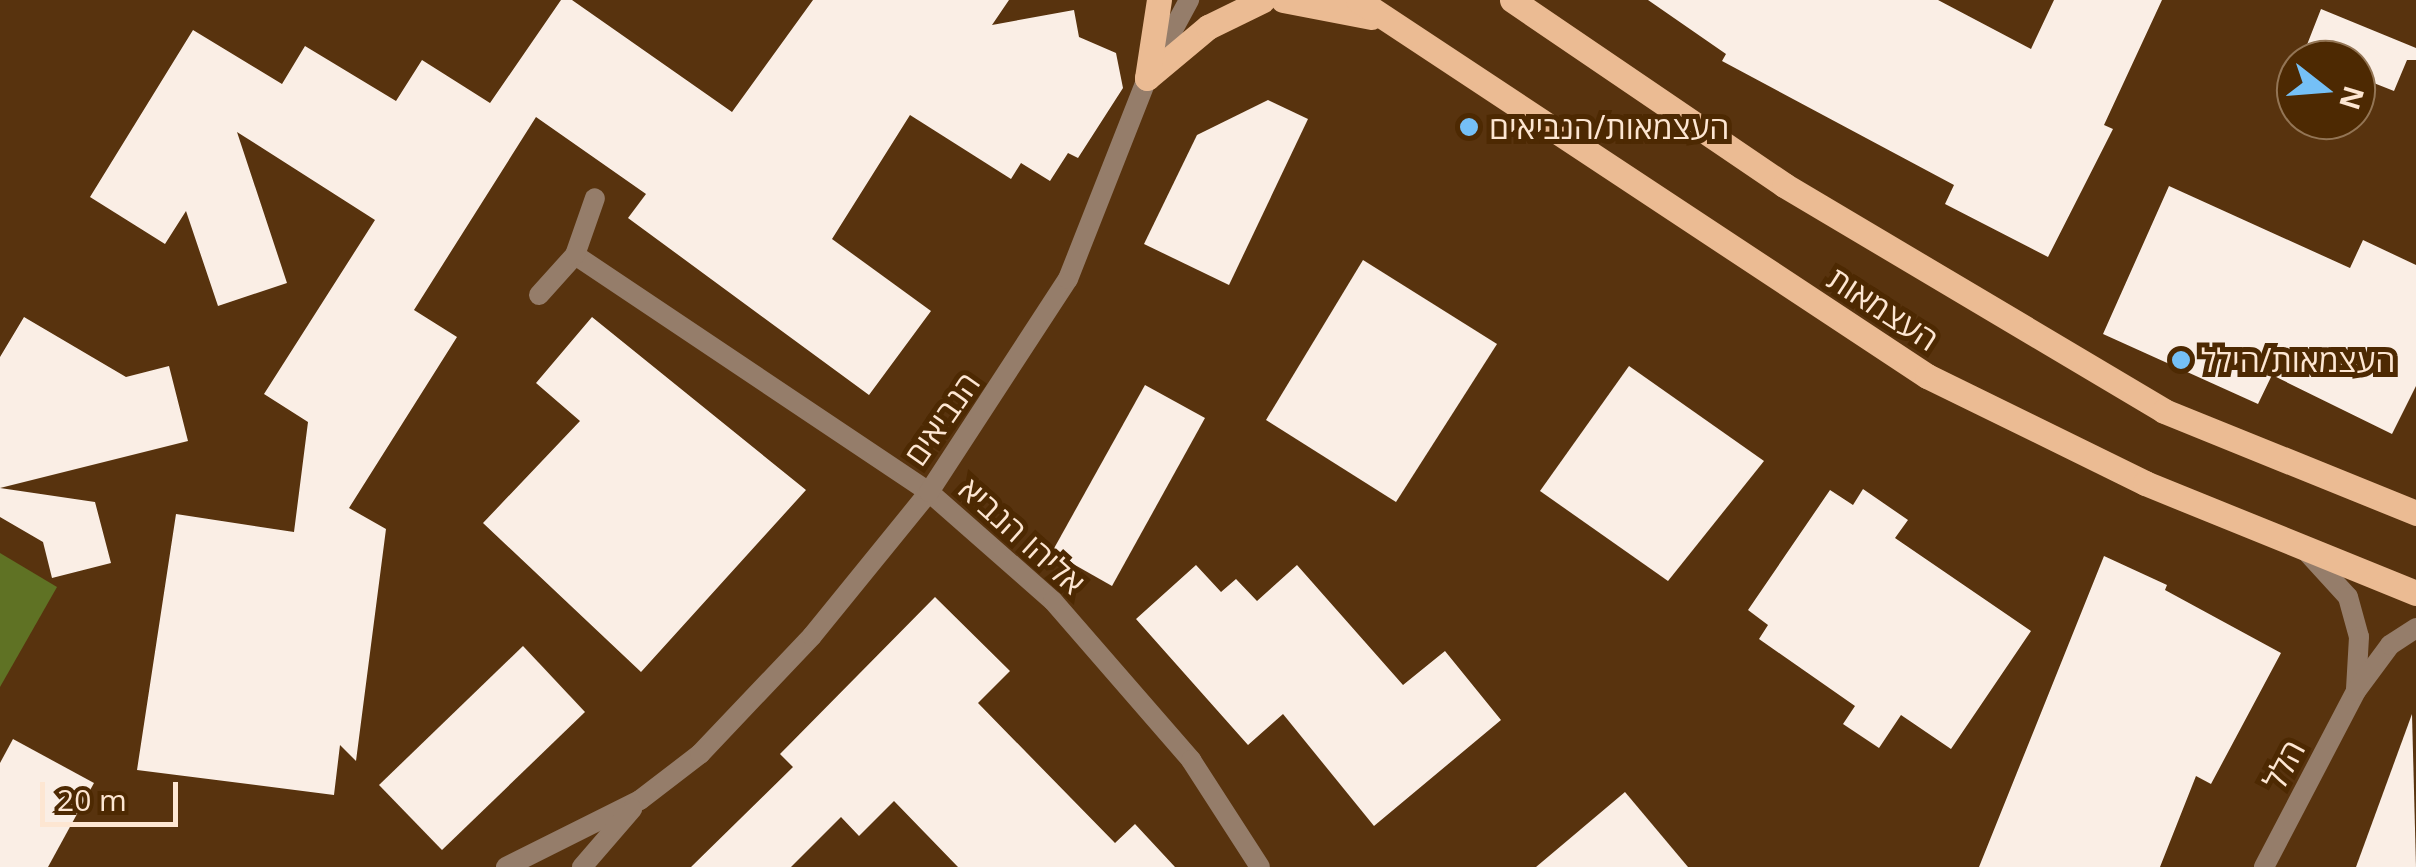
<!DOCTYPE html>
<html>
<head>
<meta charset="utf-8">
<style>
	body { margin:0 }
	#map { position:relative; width:2416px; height:867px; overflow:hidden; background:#58330e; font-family:"Open Sans","Noto Sans Hebrew",sans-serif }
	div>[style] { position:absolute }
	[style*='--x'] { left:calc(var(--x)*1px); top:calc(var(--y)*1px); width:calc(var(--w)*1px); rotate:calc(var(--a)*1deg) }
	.green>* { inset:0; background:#5f7224 }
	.building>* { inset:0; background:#faeee5 }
	.minor>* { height:20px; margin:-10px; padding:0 10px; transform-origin:10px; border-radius:10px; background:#957d6a }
	.tertiary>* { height:20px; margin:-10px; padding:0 10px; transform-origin:10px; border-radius:10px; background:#957d6a }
	.primary>* { height:25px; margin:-12.5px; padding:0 12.5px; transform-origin:12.5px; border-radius:12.5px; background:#ebbb93 }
	.dots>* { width:28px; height:28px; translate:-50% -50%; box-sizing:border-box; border:5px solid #4d2902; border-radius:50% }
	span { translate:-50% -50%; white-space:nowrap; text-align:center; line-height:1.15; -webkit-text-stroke:10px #4d2902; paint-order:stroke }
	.poi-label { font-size:32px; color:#fde6d2 }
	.left { translate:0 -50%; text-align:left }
	.street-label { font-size:32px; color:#fde6d2 }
	.north { position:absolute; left:2276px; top:40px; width:100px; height:100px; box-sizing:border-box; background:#4d2902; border:2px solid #937555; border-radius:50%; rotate:107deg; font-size:28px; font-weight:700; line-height:40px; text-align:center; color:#fde6d2 }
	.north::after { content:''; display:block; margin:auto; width:35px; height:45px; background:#75c0f6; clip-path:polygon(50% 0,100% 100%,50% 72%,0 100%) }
	.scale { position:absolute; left:40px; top:782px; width:138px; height:45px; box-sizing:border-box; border:5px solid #fde6d2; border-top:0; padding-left:12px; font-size:30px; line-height:35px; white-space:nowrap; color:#fde6d2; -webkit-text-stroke:8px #4d2902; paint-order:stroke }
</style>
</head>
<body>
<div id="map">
	<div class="green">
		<div style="clip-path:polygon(0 553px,57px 587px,0 687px)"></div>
	</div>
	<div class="building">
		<div style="clip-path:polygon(561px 0,572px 0,732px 112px,813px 0,1009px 0,992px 25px,1074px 10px,1079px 37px,1116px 53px,1123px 88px,1078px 158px,1068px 153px,1050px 181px,1021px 163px,1011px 179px,910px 115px,832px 239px,931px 311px,869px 395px,628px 218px,646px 194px,536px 117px,414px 310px,457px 337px,349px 508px,386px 529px,356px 761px,340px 745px,334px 795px,137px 770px,176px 514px,294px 532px,308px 422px,264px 394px,375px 220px,237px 132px,287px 283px,218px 306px,186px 211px,165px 244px,90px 197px,193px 30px,282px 84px,305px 46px,396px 101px,422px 60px,490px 103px)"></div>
		<div style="clip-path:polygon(1648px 0,1938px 0,2031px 49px,2054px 0,2162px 0,2104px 125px,2113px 129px,2048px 257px,1945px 204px,1954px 185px,1722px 61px,1726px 54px)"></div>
		<div style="clip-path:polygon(2321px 9px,2416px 48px,2416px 60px,2407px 60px,2394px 91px,2356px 76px,2356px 60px,2301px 60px)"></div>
		<div style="clip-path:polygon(1268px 100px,1308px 119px,1229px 285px,1144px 244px,1197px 135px)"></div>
		<div style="clip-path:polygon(2169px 186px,2350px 268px,2363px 240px,2416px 265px,2416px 386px,2392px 434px,2272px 375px,2258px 404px,2103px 334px)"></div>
		<div style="clip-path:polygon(1363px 260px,1497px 344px,1396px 502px,1266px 420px)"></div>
		<div style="clip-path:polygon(24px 317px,126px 377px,169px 366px,188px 441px,0 488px,0 357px)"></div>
		<div style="clip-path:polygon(592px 317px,806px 490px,641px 672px,483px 523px,580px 421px,536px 383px)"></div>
		<div style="clip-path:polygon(1629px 366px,1764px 461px,1668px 581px,1540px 491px)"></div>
		<div style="clip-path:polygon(1145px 385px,1205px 418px,1112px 586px,1052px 552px)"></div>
		<div style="clip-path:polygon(0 488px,95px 502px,111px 563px,52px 578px,43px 542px,0 517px)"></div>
		<div style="clip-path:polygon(1863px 489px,1908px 520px,1895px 538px,2031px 631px,1951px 749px,1901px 715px,1879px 748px,1843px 724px,1855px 706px,1759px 639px,1768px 625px,1748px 610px,1830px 490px,1853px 505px)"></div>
		<div style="clip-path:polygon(2104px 556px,2167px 585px,2165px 590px,2281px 653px,2211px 784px,2196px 776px,2160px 867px,1979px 867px)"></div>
		<div style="clip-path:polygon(1196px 565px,1221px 592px,1236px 579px,1257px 601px,1297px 565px,1403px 685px,1445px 651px,1501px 720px,1374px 826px,1283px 714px,1248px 745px,1136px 619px)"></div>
		<div style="clip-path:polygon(935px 597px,1010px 671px,978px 703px,1115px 843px,1135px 824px,1175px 867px,958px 867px,894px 801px,859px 836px,841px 817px,791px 867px,691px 867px,793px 767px,780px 754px)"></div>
		<div style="clip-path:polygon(523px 646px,585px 712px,442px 850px,379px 785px)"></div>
		<div style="clip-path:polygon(2412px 714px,2416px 867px,2356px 867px)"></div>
		<div style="clip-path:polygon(13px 739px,94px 783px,48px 867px,0 867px,0 763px)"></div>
		<div style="clip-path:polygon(1625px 792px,1688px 867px,1536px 867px)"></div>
	</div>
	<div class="minor">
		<div style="--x:575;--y:255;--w:426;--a:33.8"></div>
		<div style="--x:929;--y:492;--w:165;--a:41.3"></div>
		<div style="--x:1053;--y:601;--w:211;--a:49"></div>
		<div style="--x:1191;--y:760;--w:127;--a:57.2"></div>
		<div style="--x:539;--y:295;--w:54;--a:-48"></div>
		<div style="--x:575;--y:255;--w:60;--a:-70.7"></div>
		<div style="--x:2306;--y:551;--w:62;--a:47.6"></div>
		<div style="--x:2348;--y:597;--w:41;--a:74.6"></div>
		<div style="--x:2359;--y:637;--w:52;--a:93.3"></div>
		<div style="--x:2264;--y:867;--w:199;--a:-62.4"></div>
		<div style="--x:2356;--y:691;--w:57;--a:-53.5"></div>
		<div style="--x:2390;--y:645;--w:31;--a:-33"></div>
	</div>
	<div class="tertiary">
		<div style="--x:506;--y:867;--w:150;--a:-26.6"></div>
		<div style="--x:640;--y:800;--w:76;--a:-37.5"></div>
		<div style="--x:700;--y:754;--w:163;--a:-46.5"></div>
		<div style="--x:812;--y:636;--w:186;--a:-50.9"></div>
		<div style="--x:929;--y:492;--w:254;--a:-56.9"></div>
		<div style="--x:1068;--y:279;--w:216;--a:-68.5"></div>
		<div style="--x:1147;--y:78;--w:89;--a:-61.7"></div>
		<div style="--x:582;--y:867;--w:77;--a:-49.2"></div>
	</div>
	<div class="primary">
		<div style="--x:1283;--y:0;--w:90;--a:10.9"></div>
		<div style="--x:1358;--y:0;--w:682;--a:33.46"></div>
		<div style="--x:1927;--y:376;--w:243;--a:26.1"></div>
		<div style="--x:2145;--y:483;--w:292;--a:22.1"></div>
		<div style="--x:1512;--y:0;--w:329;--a:34.2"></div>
		<div style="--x:1784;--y:185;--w:442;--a:30.7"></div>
		<div style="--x:2164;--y:411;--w:272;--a:22"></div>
		<div style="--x:1147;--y:78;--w:80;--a:-39.9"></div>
		<div style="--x:1208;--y:27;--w:61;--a:-26.1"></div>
		<div style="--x:1147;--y:78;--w:79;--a:-81.3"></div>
	</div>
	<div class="dots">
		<div style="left:1469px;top:127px;background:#75c0f6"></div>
		<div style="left:2181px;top:360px;background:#75c0f6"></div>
	</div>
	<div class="poi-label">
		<span class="left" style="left:1489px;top:127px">העצמאות/הנביאים</span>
		<span class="left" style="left:2201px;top:360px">העצמאות/הילל</span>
	</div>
	<div class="street-label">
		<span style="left:1883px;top:309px;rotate:33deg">העצמאות</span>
		<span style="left:942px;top:419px;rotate:-55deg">הנביאים</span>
		<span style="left:1022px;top:536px;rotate:42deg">אליהו הנביא</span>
		<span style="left:2284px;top:765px;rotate:-62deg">הלל</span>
	</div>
	<div class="north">N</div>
	<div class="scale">20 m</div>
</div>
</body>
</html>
